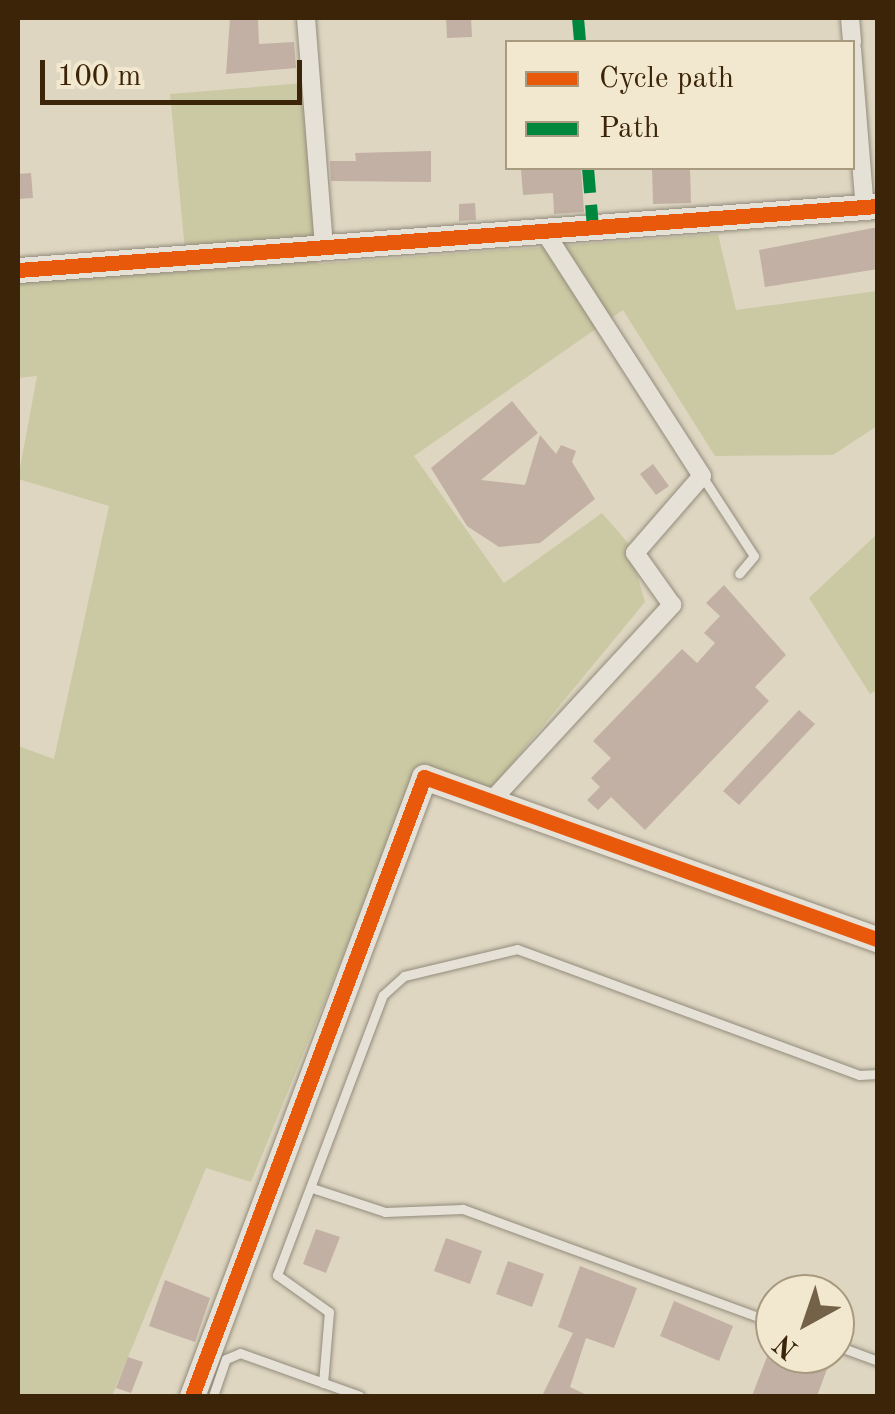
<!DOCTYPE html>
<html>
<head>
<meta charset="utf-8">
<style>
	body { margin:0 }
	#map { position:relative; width:895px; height:1414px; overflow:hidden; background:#ded6c1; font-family:"Old Standard TT",serif }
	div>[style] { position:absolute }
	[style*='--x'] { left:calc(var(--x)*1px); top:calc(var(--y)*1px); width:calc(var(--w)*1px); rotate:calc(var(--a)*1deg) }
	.green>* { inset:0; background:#cbc9a3 }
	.building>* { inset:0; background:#c2b0a4 }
	.roads { filter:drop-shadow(0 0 2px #938b7c) drop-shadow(0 0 2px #938b7c) }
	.lane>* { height:9px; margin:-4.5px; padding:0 4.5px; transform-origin:4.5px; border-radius:4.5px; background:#e5e1d6 }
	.street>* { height:18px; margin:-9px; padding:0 9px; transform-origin:9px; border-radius:9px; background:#e5e1d6 }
	.secondary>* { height:25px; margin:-12.5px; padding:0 12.5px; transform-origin:12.5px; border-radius:12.5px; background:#e5e1d6 }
	.quiet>* { height:12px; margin-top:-6px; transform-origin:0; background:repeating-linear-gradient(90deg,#00873e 0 25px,transparent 0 37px) }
	.cycleway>* { height:15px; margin:-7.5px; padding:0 7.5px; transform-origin:7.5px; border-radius:7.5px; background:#e8590c }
	span { translate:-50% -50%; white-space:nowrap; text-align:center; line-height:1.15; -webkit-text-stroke:10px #f1e8cf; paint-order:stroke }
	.frame { position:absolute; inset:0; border:20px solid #3b2407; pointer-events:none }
	.legend { position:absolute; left:505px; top:40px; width:350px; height:130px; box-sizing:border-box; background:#f1e8cf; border:2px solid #a89a7f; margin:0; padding:12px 18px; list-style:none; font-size:30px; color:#3b2407 }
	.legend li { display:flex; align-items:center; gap:20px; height:50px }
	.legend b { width:50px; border:2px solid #a89a7f }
	.north { position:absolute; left:755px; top:1274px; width:100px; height:100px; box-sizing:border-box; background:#f1e8cf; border:2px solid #a89a7f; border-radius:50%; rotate:220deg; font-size:28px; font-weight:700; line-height:40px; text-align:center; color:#3b2407 }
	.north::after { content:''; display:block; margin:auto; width:35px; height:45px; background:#746248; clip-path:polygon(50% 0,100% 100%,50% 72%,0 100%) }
	.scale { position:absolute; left:40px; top:60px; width:262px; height:45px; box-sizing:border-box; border:5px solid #3b2407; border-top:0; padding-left:12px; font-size:30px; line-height:35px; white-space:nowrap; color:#3b2407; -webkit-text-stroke:8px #f1e8cf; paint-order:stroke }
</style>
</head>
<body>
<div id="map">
	<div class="green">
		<div style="clip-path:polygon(304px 83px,317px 264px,718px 234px,736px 310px,877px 291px,877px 426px,833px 455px,715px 456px,623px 310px,414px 456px,504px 583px,602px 513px,628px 543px,645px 602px,490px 790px,419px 769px,251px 1182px,206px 1168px,112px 1396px,18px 1396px,18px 746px,54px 759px,109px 506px,18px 479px,37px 376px,18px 378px,18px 281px,187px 271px,170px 94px)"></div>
		<div style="clip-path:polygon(877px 534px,878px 689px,870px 694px,809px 598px)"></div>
	</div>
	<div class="building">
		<div style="clip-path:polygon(230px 18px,258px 18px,259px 44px,294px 42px,296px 68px,226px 74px)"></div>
		<div style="clip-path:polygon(446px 18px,471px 18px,472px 37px,447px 38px)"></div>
		<div style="clip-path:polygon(431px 151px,431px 182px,331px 181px,330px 161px,356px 161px,355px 153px)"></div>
		<div style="clip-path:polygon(581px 168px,584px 212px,554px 214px,553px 193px,523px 195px,521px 170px)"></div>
		<div style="clip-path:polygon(652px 168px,690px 168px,691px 203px,653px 204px)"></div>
		<div style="clip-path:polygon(31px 173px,33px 198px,18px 199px,18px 174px)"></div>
		<div style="clip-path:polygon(475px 203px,476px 220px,459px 221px,459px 204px)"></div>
		<div style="clip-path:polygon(878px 227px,878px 269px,765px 287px,759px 250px)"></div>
		<div style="clip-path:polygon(512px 401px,538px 433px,481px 480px,525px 485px,540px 435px,556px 454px,561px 445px,576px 451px,572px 462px,595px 499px,540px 543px,499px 547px,467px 526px,431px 468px)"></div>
		<div style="clip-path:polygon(653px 464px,669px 486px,656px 495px,640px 474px)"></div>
		<div style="clip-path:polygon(724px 585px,786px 655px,755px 687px,769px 701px,645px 830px,611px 797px,598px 810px,587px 800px,600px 787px,591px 778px,611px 758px,593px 741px,682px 649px,697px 663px,715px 643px,704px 633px,720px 616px,706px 603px)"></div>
		<div style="clip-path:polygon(799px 710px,815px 724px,739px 805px,723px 791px)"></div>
		<div style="clip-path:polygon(316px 1229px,340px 1237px,326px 1273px,303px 1264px)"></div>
		<div style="clip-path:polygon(446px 1238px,482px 1251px,470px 1284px,434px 1271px)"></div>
		<div style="clip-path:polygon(508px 1261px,544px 1274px,532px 1307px,496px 1294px)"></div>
		<div style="clip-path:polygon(580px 1266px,637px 1288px,614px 1348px,586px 1338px,570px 1387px,589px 1396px,542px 1396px,573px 1333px,558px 1327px)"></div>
		<div style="clip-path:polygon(165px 1280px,210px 1298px,195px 1342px,149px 1326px)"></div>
		<div style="clip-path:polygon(674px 1301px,733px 1326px,719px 1361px,660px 1336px)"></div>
		<div style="clip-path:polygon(768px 1354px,830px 1361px,817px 1396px,752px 1396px)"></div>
		<div style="clip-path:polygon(128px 1357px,143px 1362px,131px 1393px,116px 1388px)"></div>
	</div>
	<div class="roads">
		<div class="lane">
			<div style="--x:702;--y:476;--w:95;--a:57"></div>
			<div style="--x:754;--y:556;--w:23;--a:130"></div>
			<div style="--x:312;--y:1188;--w:77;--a:18.2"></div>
			<div style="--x:385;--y:1212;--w:78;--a:-2.2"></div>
			<div style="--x:463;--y:1209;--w:332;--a:20.1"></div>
			<div style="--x:835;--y:1345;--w:46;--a:20.4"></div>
			<div style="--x:323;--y:1383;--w:71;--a:-85.2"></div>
			<div style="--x:329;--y:1312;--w:64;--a:-144.6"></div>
			<div style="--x:277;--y:1275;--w:299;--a:-69.3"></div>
			<div style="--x:383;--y:995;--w:28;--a:-42"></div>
			<div style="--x:404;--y:976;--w:116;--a:-13.4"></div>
			<div style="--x:517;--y:949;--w:364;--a:20.2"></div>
			<div style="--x:859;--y:1075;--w:19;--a:-3"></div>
			<div style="--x:213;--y:1396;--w:39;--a:-71"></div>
			<div style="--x:226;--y:1359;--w:15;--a:-23"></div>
			<div style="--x:240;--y:1353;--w:127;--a:19.7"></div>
		</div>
		<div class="street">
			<div style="--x:306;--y:18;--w:230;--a:85.5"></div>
			<div style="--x:850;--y:18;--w:24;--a:85"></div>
			<div style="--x:852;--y:49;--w:161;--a:85.4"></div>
			<div style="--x:494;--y:798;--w:263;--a:-47.3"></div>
			<div style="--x:672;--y:605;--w:64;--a:-125.4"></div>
			<div style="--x:635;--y:553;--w:102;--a:-49"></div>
			<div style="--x:702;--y:476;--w:290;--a:-122.8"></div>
		</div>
		<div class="secondary">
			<div style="--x:18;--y:270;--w:862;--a:-4.26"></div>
			<div style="--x:192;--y:1396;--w:661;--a:-69.45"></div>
			<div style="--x:424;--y:777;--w:482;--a:19.7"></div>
		</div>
	</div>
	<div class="quiet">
		<div style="--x:578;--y:18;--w:24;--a:85"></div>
		<div style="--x:588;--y:168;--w:60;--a:85.2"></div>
	</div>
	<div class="cycleway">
		<div style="--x:18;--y:270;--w:862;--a:-4.26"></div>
		<div style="--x:192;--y:1396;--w:661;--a:-69.45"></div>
		<div style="--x:424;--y:777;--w:482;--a:19.7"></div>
	</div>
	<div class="frame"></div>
	<ul class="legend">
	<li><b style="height:12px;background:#e8590c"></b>Cycle path</li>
	<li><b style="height:12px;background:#00873e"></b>Path</li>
	</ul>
	<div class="north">N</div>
	<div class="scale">100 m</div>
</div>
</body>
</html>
